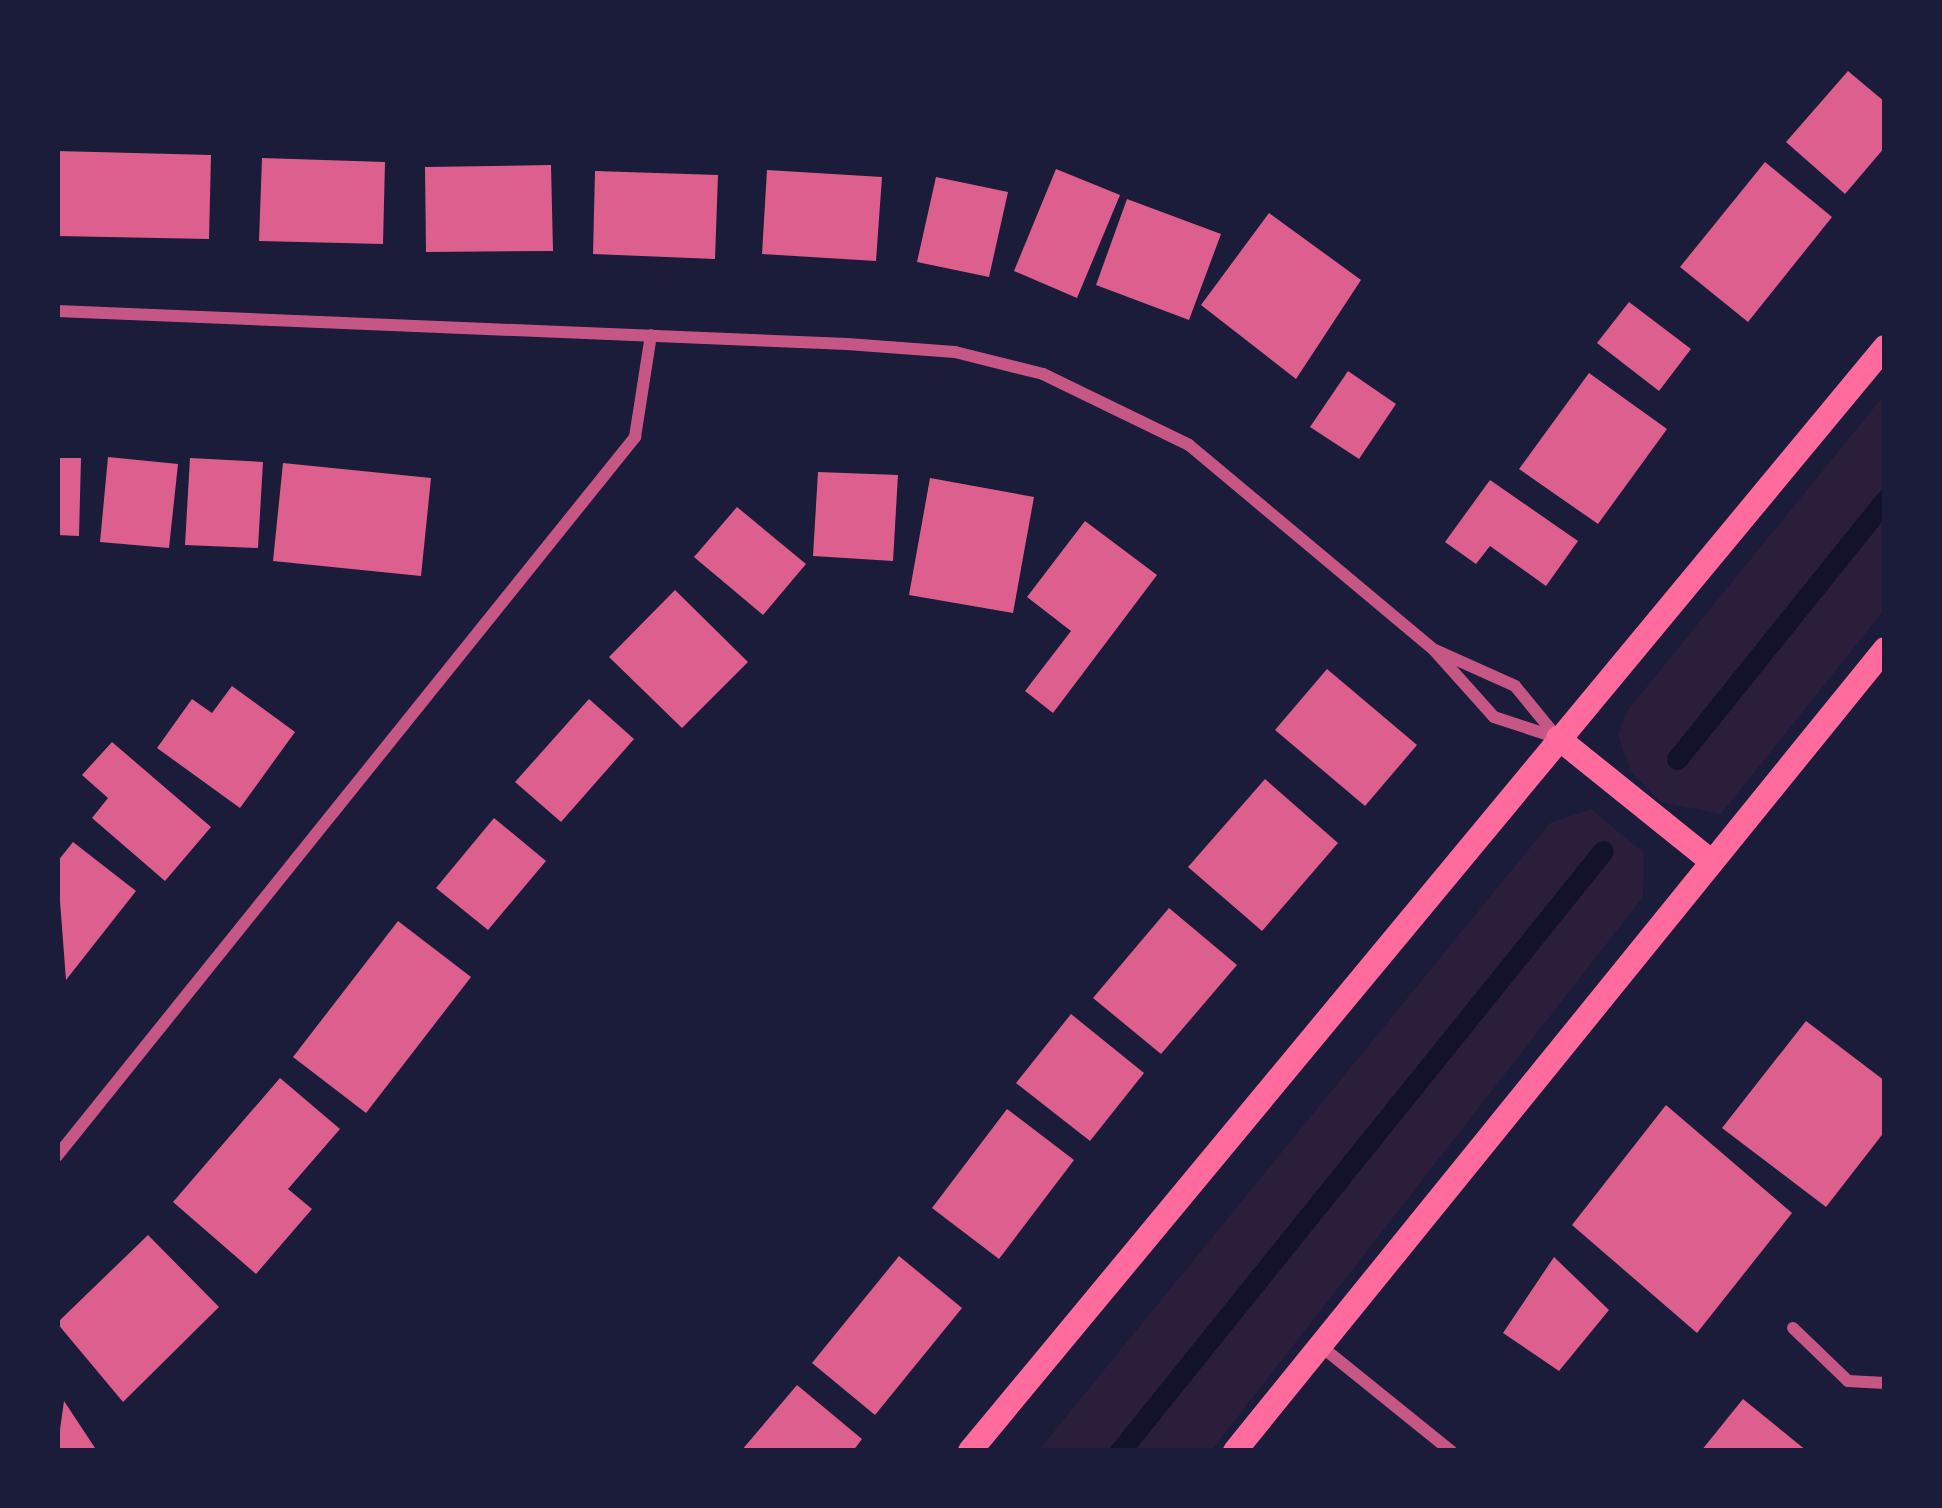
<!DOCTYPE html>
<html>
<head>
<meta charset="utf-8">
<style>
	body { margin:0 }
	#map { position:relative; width:1942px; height:1508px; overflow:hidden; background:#1b1b3a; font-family:Montserrat,sans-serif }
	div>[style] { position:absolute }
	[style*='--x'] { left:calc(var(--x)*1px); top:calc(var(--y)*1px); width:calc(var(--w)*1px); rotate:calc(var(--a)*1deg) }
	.green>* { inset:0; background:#2a1e3b }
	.stream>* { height:21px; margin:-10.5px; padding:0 10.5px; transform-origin:10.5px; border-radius:10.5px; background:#12122b }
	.building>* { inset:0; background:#dd5f8e }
	.minor>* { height:12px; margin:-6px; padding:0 6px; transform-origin:6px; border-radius:6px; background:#c65784 }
	.secondary>* { height:24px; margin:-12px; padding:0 12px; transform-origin:12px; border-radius:12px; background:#ff6b9d }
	span { translate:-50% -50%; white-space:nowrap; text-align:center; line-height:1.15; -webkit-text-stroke:10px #1b1b3a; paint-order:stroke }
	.frame { position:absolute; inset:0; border:60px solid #1b1b3a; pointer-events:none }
</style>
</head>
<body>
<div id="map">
	<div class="green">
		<div style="clip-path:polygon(1885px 394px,1885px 609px,1721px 814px,1661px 802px,1631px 772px,1618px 735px,1627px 711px)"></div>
		<div style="clip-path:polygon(1591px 809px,1644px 853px,1643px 897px,1211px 1451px,1038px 1451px,1550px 823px)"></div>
	</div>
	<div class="stream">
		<div style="--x:1677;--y:759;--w:332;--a:-51.2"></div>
		<div style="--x:1120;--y:1451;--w:770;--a:-51.17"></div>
	</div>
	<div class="building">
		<div style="clip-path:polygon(1848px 71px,1885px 102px,1885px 147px,1845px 194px,1786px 142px)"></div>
		<div style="clip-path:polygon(57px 151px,211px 155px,209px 239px,57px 236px)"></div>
		<div style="clip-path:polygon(262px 158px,385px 162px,383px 244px,259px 241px)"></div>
		<div style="clip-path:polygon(1765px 162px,1832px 217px,1748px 322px,1680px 267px)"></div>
		<div style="clip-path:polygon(551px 165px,553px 251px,426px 252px,425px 167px)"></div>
		<div style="clip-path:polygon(1056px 169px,1120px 195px,1077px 298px,1014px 271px)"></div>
		<div style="clip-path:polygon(767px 170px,882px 177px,876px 261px,762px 254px)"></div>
		<div style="clip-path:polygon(595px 171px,718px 175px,715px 259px,593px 254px)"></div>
		<div style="clip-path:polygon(936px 177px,1008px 192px,989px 277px,917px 262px)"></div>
		<div style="clip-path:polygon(1127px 199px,1221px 234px,1189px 320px,1096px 285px)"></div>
		<div style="clip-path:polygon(1269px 213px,1361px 280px,1296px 379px,1201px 305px)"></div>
		<div style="clip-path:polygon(1629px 302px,1691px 349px,1659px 391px,1597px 343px)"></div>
		<div style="clip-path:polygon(1348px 371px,1396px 404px,1359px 459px,1310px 427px)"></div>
		<div style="clip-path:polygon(1589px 373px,1667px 429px,1598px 524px,1519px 469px)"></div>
		<div style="clip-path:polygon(108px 457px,178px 464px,169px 548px,100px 542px)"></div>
		<div style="clip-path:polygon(57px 458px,81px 458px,79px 536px,57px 535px)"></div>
		<div style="clip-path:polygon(190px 458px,263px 462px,258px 548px,185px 545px)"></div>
		<div style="clip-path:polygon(283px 463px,431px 478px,421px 576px,273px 561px)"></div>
		<div style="clip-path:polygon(818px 472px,898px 475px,893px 561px,813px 556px)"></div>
		<div style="clip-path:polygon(930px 478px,1034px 497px,1013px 613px,909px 595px)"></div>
		<div style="clip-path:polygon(1490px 480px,1578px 541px,1546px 586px,1490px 546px,1476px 564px,1445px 542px)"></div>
		<div style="clip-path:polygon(737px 507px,806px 564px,763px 615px,694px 557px)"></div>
		<div style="clip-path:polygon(1085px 521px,1157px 575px,1053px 713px,1025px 691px,1071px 631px,1027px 597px)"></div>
		<div style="clip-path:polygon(675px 590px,748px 662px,682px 728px,609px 657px)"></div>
		<div style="clip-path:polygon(1327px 669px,1417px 745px,1365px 806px,1275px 730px)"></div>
		<div style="clip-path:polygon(232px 686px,295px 732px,240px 808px,157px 748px,192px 699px,212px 713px)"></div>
		<div style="clip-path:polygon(589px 699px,634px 739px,561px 822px,515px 782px)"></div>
		<div style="clip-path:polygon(112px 742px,211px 827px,165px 881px,92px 818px,108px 798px,82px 775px)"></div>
		<div style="clip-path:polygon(1265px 779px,1338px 843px,1262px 931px,1188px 867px)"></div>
		<div style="clip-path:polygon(494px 818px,546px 861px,488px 930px,436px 888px)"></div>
		<div style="clip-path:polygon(73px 842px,136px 891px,66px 980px,57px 862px)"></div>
		<div style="clip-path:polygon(1169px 908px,1237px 965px,1161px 1054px,1093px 998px)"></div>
		<div style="clip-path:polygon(398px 921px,471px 977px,366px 1113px,293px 1057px)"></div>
		<div style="clip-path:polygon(1071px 1014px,1144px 1073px,1090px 1141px,1016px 1083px)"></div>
		<div style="clip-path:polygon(1806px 1021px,1885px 1081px,1885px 1131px,1826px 1207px,1722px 1128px)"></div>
		<div style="clip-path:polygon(280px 1078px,340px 1129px,288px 1189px,312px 1209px,256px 1274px,173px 1202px)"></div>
		<div style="clip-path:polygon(1666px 1105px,1792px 1213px,1697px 1333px,1572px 1225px)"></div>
		<div style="clip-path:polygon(1007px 1109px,1074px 1160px,999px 1259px,932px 1208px)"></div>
		<div style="clip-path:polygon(148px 1235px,219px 1307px,123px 1402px,57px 1323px)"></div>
		<div style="clip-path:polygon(899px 1256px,962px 1308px,875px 1415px,812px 1363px)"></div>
		<div style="clip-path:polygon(1554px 1257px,1609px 1310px,1559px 1371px,1503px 1333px)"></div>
		<div style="clip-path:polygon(797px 1385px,862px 1439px,853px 1451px,741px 1451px)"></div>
		<div style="clip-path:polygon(1743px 1399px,1807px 1451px,1701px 1451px)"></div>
		<div style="clip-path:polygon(64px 1401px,97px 1451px,57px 1451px)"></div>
	</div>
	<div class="minor">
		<div style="--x:57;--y:311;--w:791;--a:2.39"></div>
		<div style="--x:847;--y:344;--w:108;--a:4.2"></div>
		<div style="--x:955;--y:352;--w:91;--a:14"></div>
		<div style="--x:1043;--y:374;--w:162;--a:25.9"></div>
		<div style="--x:1189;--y:445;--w:319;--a:39.9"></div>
		<div style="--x:1434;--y:650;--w:90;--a:48.2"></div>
		<div style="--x:1494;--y:717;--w:67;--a:18.2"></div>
		<div style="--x:1435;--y:650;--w:88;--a:24.2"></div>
		<div style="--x:1515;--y:686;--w:65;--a:50.6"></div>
		<div style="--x:57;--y:1156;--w:923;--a:-51.2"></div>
		<div style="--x:635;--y:437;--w:103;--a:-81.1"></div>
		<div style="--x:1793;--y:1328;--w:76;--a:43.9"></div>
		<div style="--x:1848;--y:1381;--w:37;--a:3"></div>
		<div style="--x:1322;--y:1347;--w:166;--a:38.9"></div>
	</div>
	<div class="secondary">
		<div style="--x:1558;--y:738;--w:190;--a:38.8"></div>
		<div style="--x:970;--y:1451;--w:1434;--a:-50.35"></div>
		<div style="--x:1235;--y:1451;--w:1032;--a:-50.98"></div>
	</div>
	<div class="frame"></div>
</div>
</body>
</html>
